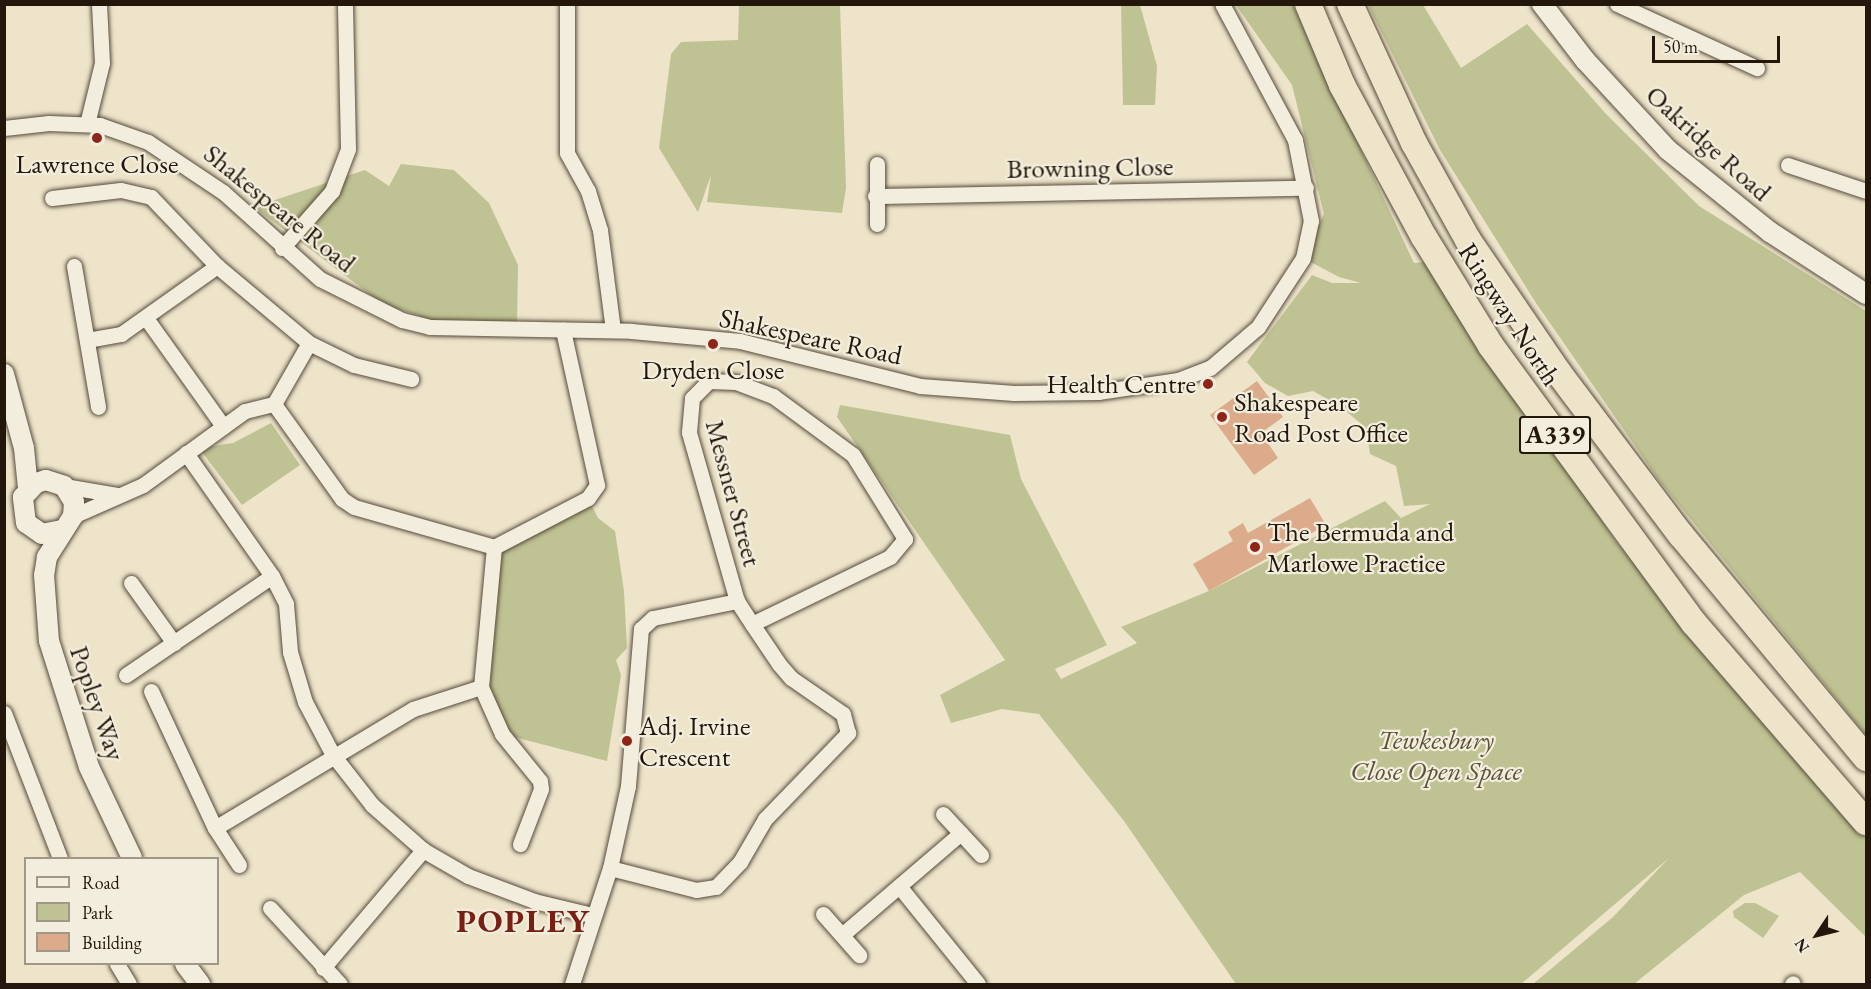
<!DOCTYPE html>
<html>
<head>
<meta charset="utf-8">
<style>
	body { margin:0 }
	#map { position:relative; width:1871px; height:989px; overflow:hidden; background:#ede4ca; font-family:"EB Garamond",serif }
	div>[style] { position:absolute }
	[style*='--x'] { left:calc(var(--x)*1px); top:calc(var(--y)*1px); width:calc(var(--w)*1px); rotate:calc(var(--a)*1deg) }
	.green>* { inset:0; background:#bfc292 }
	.building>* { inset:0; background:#dbab8b }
	.roads { filter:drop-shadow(0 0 2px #564a3b) drop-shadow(0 0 2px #564a3b) }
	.minor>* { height:15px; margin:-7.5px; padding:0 7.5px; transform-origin:7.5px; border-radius:7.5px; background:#f3eddd }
	.tertiary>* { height:20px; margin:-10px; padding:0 10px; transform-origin:10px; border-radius:10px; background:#f3eddd }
	.trunk>* { height:26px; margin:-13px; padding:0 13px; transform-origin:13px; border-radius:13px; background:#ede4ca }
	.dots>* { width:16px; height:16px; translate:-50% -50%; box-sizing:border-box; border:3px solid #f3eddd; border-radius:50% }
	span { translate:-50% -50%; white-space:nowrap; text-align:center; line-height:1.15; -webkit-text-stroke:4.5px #f3eddd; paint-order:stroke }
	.shield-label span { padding:2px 4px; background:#f3eddd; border:2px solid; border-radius:4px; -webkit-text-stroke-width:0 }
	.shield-label { font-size:26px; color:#23170b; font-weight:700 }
	.street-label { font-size:27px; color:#23170b }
	.poi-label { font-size:27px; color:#23170b }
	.right { translate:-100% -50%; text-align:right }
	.left { translate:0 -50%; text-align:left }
	.park-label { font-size:27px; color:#5a533a; font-style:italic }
	.district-label { font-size:33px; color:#7a1f14; font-weight:700; letter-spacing:1.5px }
	.frame { position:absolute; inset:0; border:6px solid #23170b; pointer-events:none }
	.legend { position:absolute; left:24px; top:857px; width:195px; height:108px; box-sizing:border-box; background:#f3eddd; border:2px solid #a09789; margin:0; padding:8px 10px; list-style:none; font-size:18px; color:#23170b }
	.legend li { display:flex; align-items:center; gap:12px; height:30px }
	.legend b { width:30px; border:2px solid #a09789 }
	.north { position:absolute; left:1787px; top:905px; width:60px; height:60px; -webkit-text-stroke:4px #f3eddd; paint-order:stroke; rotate:235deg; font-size:16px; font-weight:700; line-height:24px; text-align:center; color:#23170b }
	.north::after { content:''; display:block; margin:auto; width:21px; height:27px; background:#23170b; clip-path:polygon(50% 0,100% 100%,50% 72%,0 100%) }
	.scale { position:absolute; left:1652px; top:36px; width:128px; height:27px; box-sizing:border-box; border:3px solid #23170b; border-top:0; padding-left:8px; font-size:18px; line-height:21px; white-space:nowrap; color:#23170b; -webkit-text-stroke:4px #f3eddd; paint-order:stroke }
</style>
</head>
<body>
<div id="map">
	<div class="green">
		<div style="clip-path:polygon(739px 5px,840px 5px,846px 188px,842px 213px,707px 202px,711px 175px,698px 212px,659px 148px,671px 54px,681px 42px,738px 40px)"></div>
		<div style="clip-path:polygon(1121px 5px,1140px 5px,1157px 66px,1155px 105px,1123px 105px)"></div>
		<div style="clip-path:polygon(1236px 5px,1293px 5px,1414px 263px,1427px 262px,1617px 543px,1866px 839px,1866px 937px,1800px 872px,1744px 895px,1634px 984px,1533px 984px,1613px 917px,1669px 858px,1521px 984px,1236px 984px,1124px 821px,1039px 714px,1002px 709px,951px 723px,940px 695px,1005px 660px,837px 417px,840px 405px,1010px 435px,1021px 479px,1107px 645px,1055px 669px,1061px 679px,1137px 643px,1121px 627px,1209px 591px,1385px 501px,1401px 518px,1430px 504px,1404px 506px,1396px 466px,1370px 454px,1366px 428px,1340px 406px,1313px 391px,1288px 396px,1265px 383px,1247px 362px,1312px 275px,1332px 283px,1361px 283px,1339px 277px,1303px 258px,1324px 214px,1292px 85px)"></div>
		<div style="clip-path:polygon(1368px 5px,1423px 5px,1461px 68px,1527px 24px,1606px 114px,1699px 206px,1866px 311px,1866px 735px,1658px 479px,1536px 303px,1440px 150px)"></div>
		<div style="clip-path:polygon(401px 164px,454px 170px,489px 203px,518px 265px,517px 326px,460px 329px,383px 304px,254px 207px,365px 170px,389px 186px)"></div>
		<div style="clip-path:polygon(271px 423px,300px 465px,242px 505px,199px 448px,233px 443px)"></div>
		<div style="clip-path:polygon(588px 498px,598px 518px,615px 531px,624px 591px,627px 648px,616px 660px,621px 675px,607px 761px,502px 734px,481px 687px,494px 638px,494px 547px)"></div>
		<div style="clip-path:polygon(1745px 903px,1755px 903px,1779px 916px,1763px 938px,1734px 917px,1733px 911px)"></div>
	</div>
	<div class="building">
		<div style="clip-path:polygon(1257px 381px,1283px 417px,1261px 433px,1278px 458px,1254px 475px,1210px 415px)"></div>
		<div style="clip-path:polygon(1310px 498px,1326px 525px,1209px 591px,1193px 564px,1233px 541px,1228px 532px,1243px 523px,1248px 533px)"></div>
	</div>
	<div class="roads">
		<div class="minor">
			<div style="--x:567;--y:4;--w:149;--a:90"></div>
			<div style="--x:567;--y:153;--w:43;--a:61.1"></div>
			<div style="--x:588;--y:191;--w:41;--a:72.9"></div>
			<div style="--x:600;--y:230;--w:101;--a:82.6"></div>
			<div style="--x:1617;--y:4;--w:154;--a:24.6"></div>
			<div style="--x:87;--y:124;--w:63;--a:-76.2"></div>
			<div style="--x:102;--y:63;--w:59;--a:-92.9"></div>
			<div style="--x:4;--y:128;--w:45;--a:-6.3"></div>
			<div style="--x:49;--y:123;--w:51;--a:2.2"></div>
			<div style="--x:100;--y:125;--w:51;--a:19.5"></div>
			<div style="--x:148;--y:142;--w:90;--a:33.7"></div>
			<div style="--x:223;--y:192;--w:130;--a:41.9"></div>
			<div style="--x:320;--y:279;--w:92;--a:26.6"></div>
			<div style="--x:402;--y:320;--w:29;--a:14"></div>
			<div style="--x:430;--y:327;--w:201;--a:1.1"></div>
			<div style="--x:631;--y:331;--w:109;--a:5.2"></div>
			<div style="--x:740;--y:341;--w:186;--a:14"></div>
			<div style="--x:920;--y:386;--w:94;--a:4.3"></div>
			<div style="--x:1014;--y:393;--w:84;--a:-0.7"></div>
			<div style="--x:1098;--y:392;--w:81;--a:-8.5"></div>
			<div style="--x:1178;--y:380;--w:34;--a:-21"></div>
			<div style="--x:1210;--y:368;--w:63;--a:-40.5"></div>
			<div style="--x:1258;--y:327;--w:82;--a:-56.9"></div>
			<div style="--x:1303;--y:258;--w:38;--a:-78"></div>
			<div style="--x:1311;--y:221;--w:83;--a:-101.2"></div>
			<div style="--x:1295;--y:140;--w:154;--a:-118.2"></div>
			<div style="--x:1788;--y:165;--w:82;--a:18.4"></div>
			<div style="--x:875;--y:196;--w:431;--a:-1.1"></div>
			<div style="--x:52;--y:198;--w:69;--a:-6.6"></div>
			<div style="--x:121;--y:190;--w:31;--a:13"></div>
			<div style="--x:151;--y:197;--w:95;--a:46.3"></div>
			<div style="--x:217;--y:266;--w:120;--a:39.9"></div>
			<div style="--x:309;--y:343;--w:50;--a:26.1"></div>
			<div style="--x:354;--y:365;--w:59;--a:13.8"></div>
			<div style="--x:877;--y:224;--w:60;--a:-90"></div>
			<div style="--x:282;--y:248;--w:76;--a:-48.7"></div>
			<div style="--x:332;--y:191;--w:45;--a:-69.1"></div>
			<div style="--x:348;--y:149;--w:145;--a:-91.2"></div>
			<div style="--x:74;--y:266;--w:143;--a:80.3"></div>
			<div style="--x:146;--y:318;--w:133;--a:54.5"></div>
			<div style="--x:87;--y:340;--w:35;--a:-10"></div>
			<div style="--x:121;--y:334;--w:118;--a:-35.3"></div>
			<div style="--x:274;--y:404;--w:117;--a:54.4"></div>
			<div style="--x:342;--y:499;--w:14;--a:34"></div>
			<div style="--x:354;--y:507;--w:146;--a:15.9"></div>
			<div style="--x:494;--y:547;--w:106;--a:-27.5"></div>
			<div style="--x:588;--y:498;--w:16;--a:-55"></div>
			<div style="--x:597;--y:485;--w:159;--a:-102.4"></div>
			<div style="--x:274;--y:404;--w:70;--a:-60.2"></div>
			<div style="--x:64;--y:486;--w:55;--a:9.5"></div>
			<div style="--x:73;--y:516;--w:77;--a:-23.9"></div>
			<div style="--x:143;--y:485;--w:126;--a:-36"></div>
			<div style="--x:245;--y:411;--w:30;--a:-14"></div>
			<div style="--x:272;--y:576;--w:31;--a:63"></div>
			<div style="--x:286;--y:604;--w:48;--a:85.2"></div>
			<div style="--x:290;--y:652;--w:52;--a:73.3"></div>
			<div style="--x:305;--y:702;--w:60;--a:62.2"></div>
			<div style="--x:333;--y:755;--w:63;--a:52"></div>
			<div style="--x:372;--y:805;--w:68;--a:41.4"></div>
			<div style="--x:423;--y:850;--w:52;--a:30"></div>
			<div style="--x:468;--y:876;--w:71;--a:20.7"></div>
			<div style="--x:534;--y:901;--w:60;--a:13.6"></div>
			<div style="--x:131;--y:583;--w:74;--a:54.4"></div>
			<div style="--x:126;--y:675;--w:176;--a:-34.1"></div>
			<div style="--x:272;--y:576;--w:150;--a:-125"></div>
			<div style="--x:481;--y:687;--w:51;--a:65.9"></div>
			<div style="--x:502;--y:734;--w:60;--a:51"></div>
			<div style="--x:540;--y:781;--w:8;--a:83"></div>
			<div style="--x:541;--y:789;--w:59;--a:110.9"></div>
			<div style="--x:151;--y:691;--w:151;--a:65"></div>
			<div style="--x:215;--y:828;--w:44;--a:57"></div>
			<div style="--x:4;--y:713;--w:155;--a:68.9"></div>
			<div style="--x:943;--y:814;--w:56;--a:47.2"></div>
			<div style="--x:215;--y:828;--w:231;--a:-31"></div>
			<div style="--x:413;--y:709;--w:71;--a:-17.9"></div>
			<div style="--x:481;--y:687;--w:141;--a:-84.7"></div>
			<div style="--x:610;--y:868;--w:89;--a:14.3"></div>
			<div style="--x:696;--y:890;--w:20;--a:-9"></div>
			<div style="--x:716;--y:887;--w:35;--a:-46"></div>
			<div style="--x:740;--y:862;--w:50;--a:-59.8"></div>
			<div style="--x:765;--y:819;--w:120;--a:-46"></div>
			<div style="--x:848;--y:733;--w:20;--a:-105"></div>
			<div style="--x:843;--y:714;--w:63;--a:-145.3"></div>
			<div style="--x:791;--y:678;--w:18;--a:-131"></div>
			<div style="--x:779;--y:664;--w:48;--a:-124"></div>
			<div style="--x:752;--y:624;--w:27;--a:-123"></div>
			<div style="--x:737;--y:601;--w:176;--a:-105.9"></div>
			<div style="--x:689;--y:432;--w:34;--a:-85"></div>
			<div style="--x:692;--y:398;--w:24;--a:-45"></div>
			<div style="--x:709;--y:381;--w:27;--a:2"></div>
			<div style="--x:736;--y:382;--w:40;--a:21"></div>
			<div style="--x:773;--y:396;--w:99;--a:36.4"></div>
			<div style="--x:853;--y:455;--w:99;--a:58.2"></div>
			<div style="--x:905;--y:539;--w:23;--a:130"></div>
			<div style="--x:890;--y:557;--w:153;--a:154.1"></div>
			<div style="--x:899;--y:886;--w:126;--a:51.1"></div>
			<div style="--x:270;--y:908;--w:103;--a:47.4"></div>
			<div style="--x:823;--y:914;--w:55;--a:48.7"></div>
			<div style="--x:843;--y:934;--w:155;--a:-40.6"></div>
			<div style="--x:117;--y:964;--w:23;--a:59"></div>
			<div style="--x:323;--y:968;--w:155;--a:-49.7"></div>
			<div style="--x:572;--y:984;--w:122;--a:-71.9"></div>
			<div style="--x:610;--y:868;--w:84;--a:-77.6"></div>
			<div style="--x:628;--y:786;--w:158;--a:-85.3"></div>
			<div style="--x:641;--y:629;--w:16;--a:-43"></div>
			<div style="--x:653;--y:618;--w:86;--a:-11.4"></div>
			<div style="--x:1792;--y:984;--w:1;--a:-45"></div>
		</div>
		<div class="tertiary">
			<div style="--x:1542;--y:4;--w:71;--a:52.5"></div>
			<div style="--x:1585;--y:60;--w:122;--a:47.3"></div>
			<div style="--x:1668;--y:150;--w:131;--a:38.8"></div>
			<div style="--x:1770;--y:232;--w:114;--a:32.9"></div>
			<div style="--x:4;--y:374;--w:77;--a:74.9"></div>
			<div style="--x:24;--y:448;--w:40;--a:84.3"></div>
			<div style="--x:62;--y:530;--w:20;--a:169"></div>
			<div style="--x:42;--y:534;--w:19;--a:-145"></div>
			<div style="--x:26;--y:523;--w:26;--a:-97"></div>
			<div style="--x:23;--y:497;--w:19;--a:-47"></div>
			<div style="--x:36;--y:483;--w:10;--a:-17"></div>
			<div style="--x:46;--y:480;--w:19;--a:18"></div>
			<div style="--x:64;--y:486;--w:19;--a:58"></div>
			<div style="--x:74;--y:502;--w:14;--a:94"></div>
			<div style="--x:73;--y:516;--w:49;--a:122.4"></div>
			<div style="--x:47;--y:557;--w:18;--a:99"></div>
			<div style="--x:44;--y:575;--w:66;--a:85.7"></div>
			<div style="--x:49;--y:641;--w:132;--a:72.4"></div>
			<div style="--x:89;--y:767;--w:101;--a:64.7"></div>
			<div style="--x:185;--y:964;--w:25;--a:53"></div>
		</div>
		<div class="trunk">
			<div style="--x:1308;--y:4;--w:88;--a:67.2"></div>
			<div style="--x:1342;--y:85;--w:173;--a:61.7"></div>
			<div style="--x:1424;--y:237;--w:128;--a:58.4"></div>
			<div style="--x:1491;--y:346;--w:343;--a:53.8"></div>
			<div style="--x:1694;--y:623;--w:263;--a:49.2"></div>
			<div style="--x:1350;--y:4;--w:153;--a:65.3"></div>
			<div style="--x:1414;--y:143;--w:111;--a:60.9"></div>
			<div style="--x:1468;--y:240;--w:160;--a:55.7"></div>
			<div style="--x:1558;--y:372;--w:204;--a:53"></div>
			<div style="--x:1681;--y:535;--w:290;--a:50.3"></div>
		</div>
	</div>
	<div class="dots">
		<div style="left:97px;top:138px;background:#8f2418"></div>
		<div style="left:713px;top:344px;background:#8f2418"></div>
		<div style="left:1208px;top:384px;background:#8f2418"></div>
		<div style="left:1222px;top:417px;background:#8f2418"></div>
		<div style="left:1255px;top:547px;background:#8f2418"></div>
		<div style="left:627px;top:741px;background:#8f2418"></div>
	</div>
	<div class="shield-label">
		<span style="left:1555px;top:435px">A339</span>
	</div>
	<div class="street-label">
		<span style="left:1709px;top:143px;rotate:42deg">Oakridge Road</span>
		<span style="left:1090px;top:167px;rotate:-1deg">Browning Close</span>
		<span style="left:280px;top:208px;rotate:39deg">Shakespeare Road</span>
		<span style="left:1510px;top:314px;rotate:57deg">Ringway North</span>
		<span style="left:811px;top:336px;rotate:12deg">Shakespeare Road</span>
		<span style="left:734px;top:493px;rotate:75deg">Messner Street</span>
		<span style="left:98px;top:703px;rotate:71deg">Popley Way</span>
	</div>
	<div class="poi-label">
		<span style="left:97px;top:164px">Lawrence Close</span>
		<span style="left:713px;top:370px">Dryden Close</span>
		<span class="right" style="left:1196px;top:384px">Health Centre</span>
		<span class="left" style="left:1234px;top:417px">Shakespeare<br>Road Post Office</span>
		<span class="left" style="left:1267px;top:547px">The Bermuda and<br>Marlowe Practice</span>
		<span class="left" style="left:639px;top:741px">Adj. Irvine<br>Crescent</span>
	</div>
	<div class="park-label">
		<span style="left:1436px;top:755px">Tewkesbury<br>Close Open Space</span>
	</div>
	<div class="district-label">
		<span style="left:523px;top:921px">POPLEY</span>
	</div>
	<div class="frame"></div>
	<ul class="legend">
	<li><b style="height:8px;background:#f3eddd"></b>Road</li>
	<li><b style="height:16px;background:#bfc292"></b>Park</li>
	<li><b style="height:16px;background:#dbab8b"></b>Building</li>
	</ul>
	<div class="north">N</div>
	<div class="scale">50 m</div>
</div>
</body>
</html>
